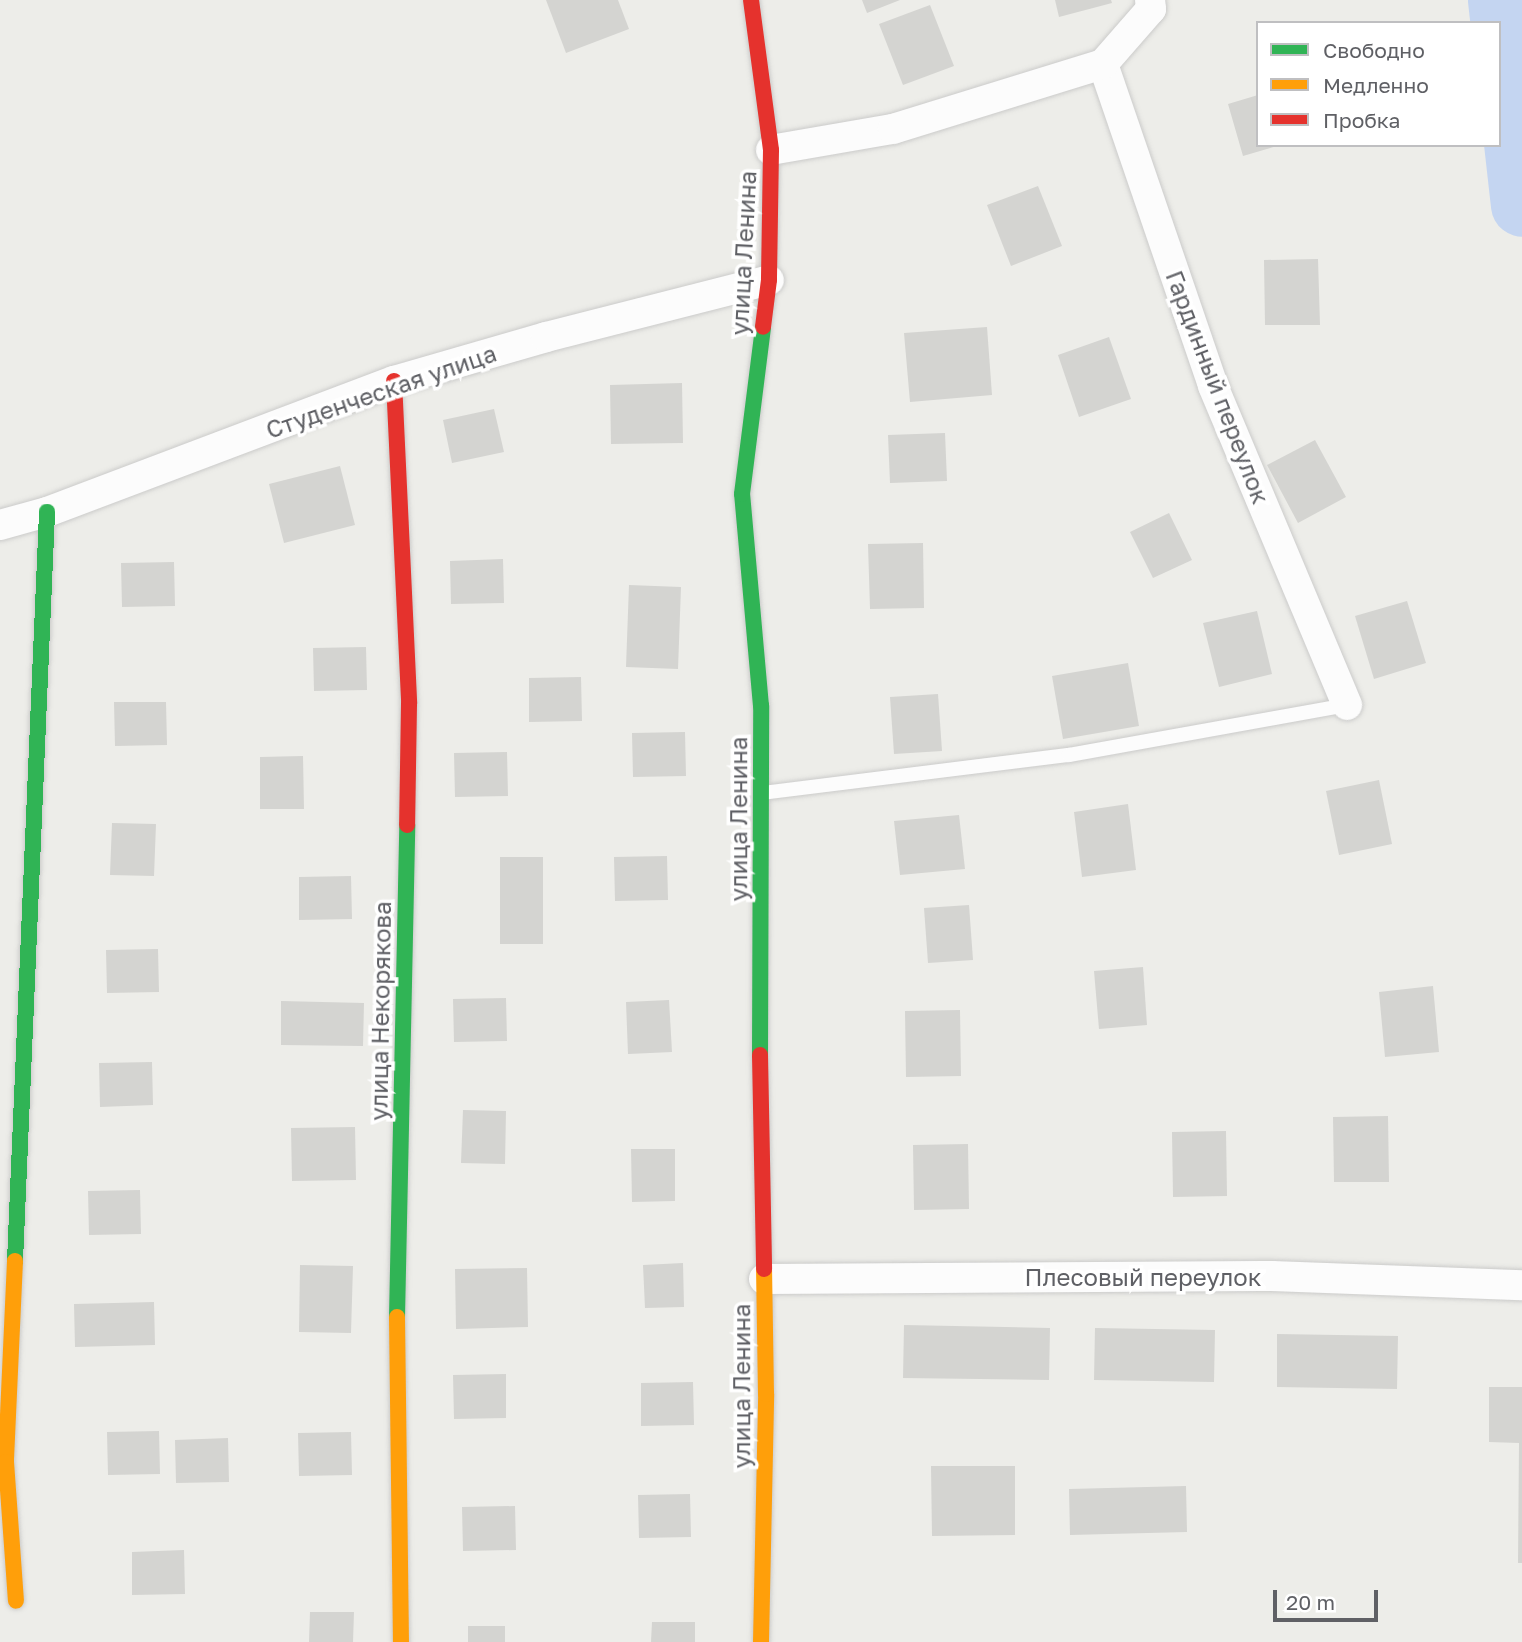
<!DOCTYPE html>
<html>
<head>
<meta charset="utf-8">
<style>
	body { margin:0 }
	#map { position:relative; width:1522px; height:1642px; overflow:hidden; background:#edede9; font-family:"Golos Text",sans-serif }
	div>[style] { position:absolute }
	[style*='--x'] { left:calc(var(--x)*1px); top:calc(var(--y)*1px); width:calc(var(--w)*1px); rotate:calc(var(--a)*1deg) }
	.river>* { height:63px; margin:-31.5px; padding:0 31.5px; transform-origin:31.5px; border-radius:31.5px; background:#c4d5f1 }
	.building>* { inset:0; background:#d4d4d1 }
	.roads { filter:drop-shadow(0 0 2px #cbcbca) drop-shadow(0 0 2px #cbcbca) }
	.lane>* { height:14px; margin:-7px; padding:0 7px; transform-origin:7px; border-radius:7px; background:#fcfcfc }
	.street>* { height:30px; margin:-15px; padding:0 15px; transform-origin:15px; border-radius:15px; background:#fcfcfc }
	.fast>* { height:16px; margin:-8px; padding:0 8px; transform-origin:8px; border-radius:8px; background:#30b455 }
	.slow>* { height:16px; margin:-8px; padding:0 8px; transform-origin:8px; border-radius:8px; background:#ff9f0a }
	.jam>* { height:16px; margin:-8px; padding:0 8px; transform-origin:8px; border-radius:8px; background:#e5322d }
	span { translate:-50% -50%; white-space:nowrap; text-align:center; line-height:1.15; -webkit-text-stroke:7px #fff; paint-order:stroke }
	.street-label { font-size:24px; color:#5f6065 }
	.legend { position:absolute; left:1256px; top:21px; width:245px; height:126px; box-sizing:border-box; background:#fff; border:2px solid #bfbfc1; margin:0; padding:9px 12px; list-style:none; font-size:21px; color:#5f6065 }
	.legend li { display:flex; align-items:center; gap:14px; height:35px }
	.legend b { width:35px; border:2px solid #bfbfc1 }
	.scale { position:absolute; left:1273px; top:1590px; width:105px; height:32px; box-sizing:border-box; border:4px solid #5f6065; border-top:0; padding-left:9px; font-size:21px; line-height:24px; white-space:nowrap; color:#5f6065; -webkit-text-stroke:5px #fff; paint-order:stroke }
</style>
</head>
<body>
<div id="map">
	<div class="river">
		<div style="--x:1499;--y:0;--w:206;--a:83.6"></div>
	</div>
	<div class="building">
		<div style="clip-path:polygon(546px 0,618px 0,629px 29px,566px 53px)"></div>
		<div style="clip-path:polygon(862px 0,900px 0,867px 13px)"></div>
		<div style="clip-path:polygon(1055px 0,1111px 0,1112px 3px,1059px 17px)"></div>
		<div style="clip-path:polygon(930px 5px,954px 66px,903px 85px,879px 24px)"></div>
		<div style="clip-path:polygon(1258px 95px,1258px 145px,1277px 146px,1243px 156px,1228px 104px)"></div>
		<div style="clip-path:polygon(1038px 186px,1062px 246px,1011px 266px,987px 205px)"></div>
		<div style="clip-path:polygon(1318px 259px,1320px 325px,1265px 325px,1264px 260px)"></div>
		<div style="clip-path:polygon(987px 327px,992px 395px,910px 402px,904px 333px)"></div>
		<div style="clip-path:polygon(1109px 337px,1131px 399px,1079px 417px,1058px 355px)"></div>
		<div style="clip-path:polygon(682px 383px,683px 443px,611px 444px,610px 385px)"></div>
		<div style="clip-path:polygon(494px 409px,504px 452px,452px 463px,443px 420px)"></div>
		<div style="clip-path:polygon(945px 433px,947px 481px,890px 483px,888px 435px)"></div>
		<div style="clip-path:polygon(1315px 440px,1346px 497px,1298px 523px,1267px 465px)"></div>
		<div style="clip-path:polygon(340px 466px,355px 525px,284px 543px,269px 484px)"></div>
		<div style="clip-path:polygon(1169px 513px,1192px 560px,1153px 578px,1130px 532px)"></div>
		<div style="clip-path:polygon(923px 543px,924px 608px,870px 609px,868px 544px)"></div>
		<div style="clip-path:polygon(503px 559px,504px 603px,451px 604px,450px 561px)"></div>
		<div style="clip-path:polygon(174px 562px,175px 606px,122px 607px,121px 563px)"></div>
		<div style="clip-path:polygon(629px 585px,681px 587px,678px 669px,626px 667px)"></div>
		<div style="clip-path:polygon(1407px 601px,1426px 663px,1374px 679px,1355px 616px)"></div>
		<div style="clip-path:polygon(1257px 611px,1272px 674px,1219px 687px,1203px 623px)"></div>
		<div style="clip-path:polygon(366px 647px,367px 690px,314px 691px,313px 648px)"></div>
		<div style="clip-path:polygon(1128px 663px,1139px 726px,1063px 739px,1052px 676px)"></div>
		<div style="clip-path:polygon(581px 677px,582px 721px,529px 722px,529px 678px)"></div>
		<div style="clip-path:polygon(938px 694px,942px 751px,894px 754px,890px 697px)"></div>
		<div style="clip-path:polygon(114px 702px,166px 702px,167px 745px,115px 746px)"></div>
		<div style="clip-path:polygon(685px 732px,686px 776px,633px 777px,632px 733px)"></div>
		<div style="clip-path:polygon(507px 752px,508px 796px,455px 797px,454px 753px)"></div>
		<div style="clip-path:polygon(303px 756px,304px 809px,260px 809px,260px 757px)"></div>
		<div style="clip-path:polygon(1379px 780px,1392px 844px,1339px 855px,1326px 791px)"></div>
		<div style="clip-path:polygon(1128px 804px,1136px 870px,1082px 877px,1074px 812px)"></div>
		<div style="clip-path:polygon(959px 815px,965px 869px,900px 875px,894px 821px)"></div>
		<div style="clip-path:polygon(112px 823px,156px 824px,154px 876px,110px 875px)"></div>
		<div style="clip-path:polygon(667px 856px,668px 900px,615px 901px,614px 857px)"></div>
		<div style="clip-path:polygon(500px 857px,543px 857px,543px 944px,500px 944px)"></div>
		<div style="clip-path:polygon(351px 876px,352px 919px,299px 920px,299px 877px)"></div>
		<div style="clip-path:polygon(969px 905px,973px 960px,928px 963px,924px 908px)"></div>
		<div style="clip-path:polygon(158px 949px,159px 992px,107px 993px,106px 950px)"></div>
		<div style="clip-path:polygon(1143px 967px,1147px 1025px,1099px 1029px,1094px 971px)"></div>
		<div style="clip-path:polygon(1433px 986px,1439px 1052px,1385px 1057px,1379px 992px)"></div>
		<div style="clip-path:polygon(506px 998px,507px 1041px,454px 1042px,453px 999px)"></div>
		<div style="clip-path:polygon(669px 1000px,672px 1052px,628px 1054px,626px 1002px)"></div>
		<div style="clip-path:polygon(281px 1001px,364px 1003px,363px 1046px,281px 1045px)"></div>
		<div style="clip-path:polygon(960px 1010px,961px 1076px,906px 1077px,905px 1011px)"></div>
		<div style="clip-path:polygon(152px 1062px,153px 1105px,100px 1107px,99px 1063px)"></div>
		<div style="clip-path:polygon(463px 1110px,506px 1111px,505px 1164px,461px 1163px)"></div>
		<div style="clip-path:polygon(1388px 1116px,1389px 1182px,1334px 1182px,1333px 1117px)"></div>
		<div style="clip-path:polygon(355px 1127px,356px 1180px,292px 1181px,291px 1128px)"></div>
		<div style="clip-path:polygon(1226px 1131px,1227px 1196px,1173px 1197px,1172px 1132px)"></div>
		<div style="clip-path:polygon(968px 1144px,969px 1209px,914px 1210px,913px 1145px)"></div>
		<div style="clip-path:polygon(631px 1149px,675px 1149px,675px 1201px,632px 1202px)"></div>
		<div style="clip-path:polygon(140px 1190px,141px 1234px,89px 1235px,88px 1191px)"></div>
		<div style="clip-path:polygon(683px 1263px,684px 1307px,645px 1308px,643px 1265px)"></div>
		<div style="clip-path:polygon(300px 1265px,353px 1266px,351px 1333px,299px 1332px)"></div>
		<div style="clip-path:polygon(527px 1268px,528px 1327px,456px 1329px,455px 1269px)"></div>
		<div style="clip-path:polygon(154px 1302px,155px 1345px,75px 1347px,74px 1304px)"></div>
		<div style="clip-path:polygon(904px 1325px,1050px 1328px,1049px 1380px,903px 1378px)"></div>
		<div style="clip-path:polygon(1095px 1328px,1215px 1330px,1214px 1382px,1094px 1380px)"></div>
		<div style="clip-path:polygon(1277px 1334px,1398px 1336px,1397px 1389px,1277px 1387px)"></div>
		<div style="clip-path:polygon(506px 1374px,506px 1418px,454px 1419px,453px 1375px)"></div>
		<div style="clip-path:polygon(693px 1382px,694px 1425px,641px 1426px,641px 1383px)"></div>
		<div style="clip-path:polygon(1489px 1387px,1522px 1387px,1522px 1563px,1518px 1563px,1519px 1443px,1489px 1442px)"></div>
		<div style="clip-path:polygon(159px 1431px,160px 1474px,108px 1475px,107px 1432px)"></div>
		<div style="clip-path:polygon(351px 1432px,352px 1475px,299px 1476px,298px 1433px)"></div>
		<div style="clip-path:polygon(228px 1438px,229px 1482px,176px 1483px,175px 1440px)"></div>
		<div style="clip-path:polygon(931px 1466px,1015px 1466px,1015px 1535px,932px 1536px)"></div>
		<div style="clip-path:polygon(1186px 1486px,1187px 1532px,1070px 1535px,1069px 1489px)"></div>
		<div style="clip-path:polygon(690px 1494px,691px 1537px,639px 1538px,638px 1495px)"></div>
		<div style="clip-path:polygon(515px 1506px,516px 1550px,463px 1551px,462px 1507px)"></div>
		<div style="clip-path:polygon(184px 1550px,185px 1594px,132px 1595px,132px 1552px)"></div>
		<div style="clip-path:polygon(310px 1612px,354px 1612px,353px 1642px,309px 1642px)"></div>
		<div style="clip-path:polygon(652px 1622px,695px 1622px,695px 1642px,651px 1642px)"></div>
		<div style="clip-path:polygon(468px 1626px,505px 1626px,505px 1642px,468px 1642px)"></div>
	</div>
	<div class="roads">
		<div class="lane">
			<div style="--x:762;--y:793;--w:309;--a:-7.1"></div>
			<div style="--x:1069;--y:755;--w:282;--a:-10.2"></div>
		</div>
		<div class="street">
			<div style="--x:1103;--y:64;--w:340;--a:71.1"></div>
			<div style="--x:1213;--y:386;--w:346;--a:67.2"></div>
			<div style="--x:771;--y:150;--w:124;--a:-9.8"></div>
			<div style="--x:893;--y:129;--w:220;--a:-17.2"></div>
			<div style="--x:1103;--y:64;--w:73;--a:-48.9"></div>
			<div style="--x:1151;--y:9;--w:9;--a:-96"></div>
			<div style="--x:0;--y:525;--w:49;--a:-15.5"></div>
			<div style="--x:47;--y:512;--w:371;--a:-20.7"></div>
			<div style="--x:394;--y:381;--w:158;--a:-16.1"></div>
			<div style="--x:546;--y:337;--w:230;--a:-14.3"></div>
			<div style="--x:764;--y:1279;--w:508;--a:-0.34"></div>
			<div style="--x:1272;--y:1276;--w:250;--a:2.1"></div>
		</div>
		<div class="fast">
			<div style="--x:760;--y:1055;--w:349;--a:-89.8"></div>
			<div style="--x:761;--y:706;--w:213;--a:-95.1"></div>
			<div style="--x:742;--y:494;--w:168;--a:-82.8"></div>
			<div style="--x:15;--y:1261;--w:750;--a:-87.55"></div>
			<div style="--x:397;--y:1317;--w:492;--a:-88.8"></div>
		</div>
		<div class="slow">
			<div style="--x:15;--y:1261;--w:201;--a:92.6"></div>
			<div style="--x:6;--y:1462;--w:139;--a:85.9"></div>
			<div style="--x:397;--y:1317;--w:325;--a:89.3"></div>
			<div style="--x:761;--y:1642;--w:248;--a:-88.8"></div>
			<div style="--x:766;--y:1394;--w:125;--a:-90.9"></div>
		</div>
		<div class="jam">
			<div style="--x:751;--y:0;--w:151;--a:82.4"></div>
			<div style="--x:771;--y:150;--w:130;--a:90.9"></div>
			<div style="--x:769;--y:280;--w:47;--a:97.3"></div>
			<div style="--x:394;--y:381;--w:323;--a:87.3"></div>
			<div style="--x:409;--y:704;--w:121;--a:90.9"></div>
			<div style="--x:760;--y:1055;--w:214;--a:88.9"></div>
		</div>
	</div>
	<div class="street-label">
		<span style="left:743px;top:253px;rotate:-87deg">улица Ленина</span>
		<span style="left:1218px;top:387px;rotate:69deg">Гардинный переулок</span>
		<span style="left:381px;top:391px;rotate:-19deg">Студенческая улица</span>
		<span style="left:738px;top:819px;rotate:-90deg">улица Ленина</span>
		<span style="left:380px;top:1011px;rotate:-89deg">улица Некорякова</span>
		<span style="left:1143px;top:1277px">Плесовый переулок</span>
		<span style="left:741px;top:1386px;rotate:-90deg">улица Ленина</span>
	</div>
	<ul class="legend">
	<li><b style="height:9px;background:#30b455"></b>Свободно</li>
	<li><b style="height:9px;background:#ff9f0a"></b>Медленно</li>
	<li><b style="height:9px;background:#e5322d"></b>Пробка</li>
	</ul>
	<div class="scale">20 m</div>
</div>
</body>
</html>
